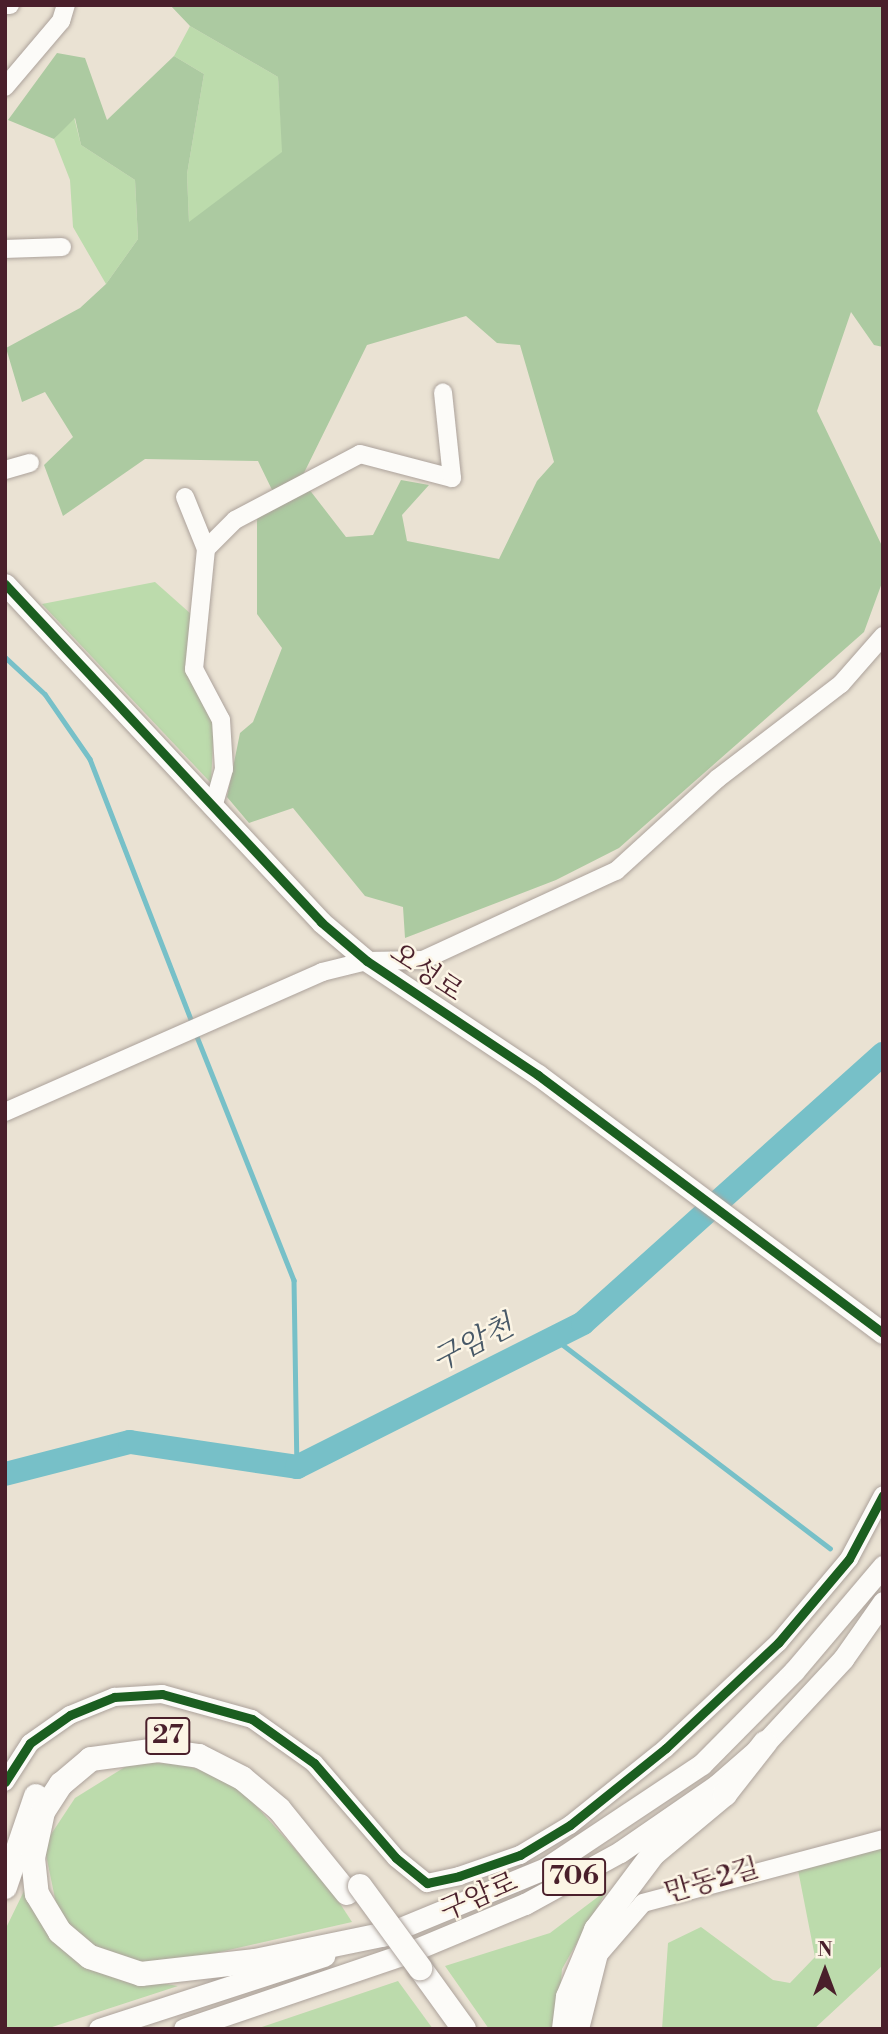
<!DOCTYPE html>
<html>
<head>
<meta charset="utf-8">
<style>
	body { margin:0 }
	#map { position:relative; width:888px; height:2034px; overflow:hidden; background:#eae2d3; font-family:"Libre Bodoni","Noto Serif KR",serif }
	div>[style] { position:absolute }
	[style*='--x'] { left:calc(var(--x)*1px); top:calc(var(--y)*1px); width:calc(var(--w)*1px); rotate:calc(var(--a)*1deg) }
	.green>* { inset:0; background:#bcdbac }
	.forest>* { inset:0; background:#accaa1 }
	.stream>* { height:4.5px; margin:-2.25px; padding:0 2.25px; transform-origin:2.25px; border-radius:2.25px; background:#77c0c8 }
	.river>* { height:24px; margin:-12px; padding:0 12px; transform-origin:12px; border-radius:12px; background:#77c0c8 }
	.roads { filter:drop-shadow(0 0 2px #aca29b) drop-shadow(0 0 2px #aca29b) }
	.minor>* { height:18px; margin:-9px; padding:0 9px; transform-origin:9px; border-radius:9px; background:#fcfbf8 }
	.major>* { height:21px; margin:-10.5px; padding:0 10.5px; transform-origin:10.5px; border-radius:10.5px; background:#fcfbf8 }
	.highway>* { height:24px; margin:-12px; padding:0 12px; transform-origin:12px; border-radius:12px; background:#fcfbf8 }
	.bridges { filter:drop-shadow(0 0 2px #aca29b) drop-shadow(0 0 2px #aca29b) }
	.highway-bridge>* { height:24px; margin:-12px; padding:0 12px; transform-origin:12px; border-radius:12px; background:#fcfbf8 }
	.cycleway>* { height:9px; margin:-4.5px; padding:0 4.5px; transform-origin:4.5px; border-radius:4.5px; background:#1b5e20 }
	span { translate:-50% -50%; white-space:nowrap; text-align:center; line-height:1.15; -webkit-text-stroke:5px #fcf5e5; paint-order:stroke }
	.shield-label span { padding:2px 5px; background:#fcf5e5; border:2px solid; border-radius:5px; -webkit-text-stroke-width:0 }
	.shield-label { font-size:26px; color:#4a1f2b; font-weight:700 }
	.street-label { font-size:28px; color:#4a1f2b }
	.water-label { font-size:30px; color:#485968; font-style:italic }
	.frame { position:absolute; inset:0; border:7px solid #4a1f2b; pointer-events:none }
	.north { position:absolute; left:790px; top:1936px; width:70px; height:70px; -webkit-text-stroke:5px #fcf5e5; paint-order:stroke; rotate:0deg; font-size:19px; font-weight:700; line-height:28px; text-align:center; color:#4a1f2b }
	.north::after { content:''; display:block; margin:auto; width:24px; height:32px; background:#4a1f2b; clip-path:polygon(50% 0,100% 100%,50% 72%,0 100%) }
</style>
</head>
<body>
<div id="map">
	<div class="green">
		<div style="clip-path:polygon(190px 26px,278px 77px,283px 152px,189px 223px,187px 174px,204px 74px,174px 56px)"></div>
		<div style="clip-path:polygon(74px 117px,81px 145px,135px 180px,138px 239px,106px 284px,73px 227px,70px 180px,54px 139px)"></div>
		<div style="clip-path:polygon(155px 582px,191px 614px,214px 723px,211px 783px,42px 604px)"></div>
		<div style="clip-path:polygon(133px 1762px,180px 1764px,232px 1779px,330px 1888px,352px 1922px,150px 1968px,90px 1947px,58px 1913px,44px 1845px,75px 1798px)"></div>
		<div style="clip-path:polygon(883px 1846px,882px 1966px,814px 2029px,662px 2029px,668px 1943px,701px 1927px,773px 1980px,790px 1983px,815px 1957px,798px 1870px)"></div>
		<div style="clip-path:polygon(25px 1889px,106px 1974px,178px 1986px,46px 2029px,5px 2029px,5px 1930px)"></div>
		<div style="clip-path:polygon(607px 1890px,562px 1969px,557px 2029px,489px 2029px,445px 1966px,550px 1933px)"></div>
		<div style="clip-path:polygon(398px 1981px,433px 2029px,256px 2029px)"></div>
	</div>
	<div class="forest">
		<div style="clip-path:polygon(170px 5px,883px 5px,883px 347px,874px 345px,851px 312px,817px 411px,883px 548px,883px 580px,864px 632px,619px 848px,556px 880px,405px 938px,403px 907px,365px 896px,293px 808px,249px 823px,227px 797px,240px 733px,253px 722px,282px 648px,257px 614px,257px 519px,305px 484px,346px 537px,373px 535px,401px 480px,429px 485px,402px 515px,407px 541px,499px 559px,537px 481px,554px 462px,520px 345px,497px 343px,466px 316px,367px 345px,302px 477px,275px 496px,258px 461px,145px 459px,63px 516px,44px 465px,73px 437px,45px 392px,22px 402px,6px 348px,80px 308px,106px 284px,138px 239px,135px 180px,81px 145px,75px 118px,54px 139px,8px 120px,57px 53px,85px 58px,107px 120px,174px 56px,204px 74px,187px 174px,189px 222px,282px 152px,278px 77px,190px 26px)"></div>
	</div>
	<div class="stream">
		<div style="--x:5;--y:657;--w:54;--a:42.8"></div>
		<div style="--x:45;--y:694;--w:79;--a:55.3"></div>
		<div style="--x:90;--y:759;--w:285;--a:68.8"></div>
		<div style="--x:196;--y:1034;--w:265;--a:68.3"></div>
		<div style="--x:294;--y:1280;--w:187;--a:89.1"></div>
		<div style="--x:554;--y:1338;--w:347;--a:37.3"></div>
	</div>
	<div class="river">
		<div style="--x:5;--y:1474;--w:129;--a:-14.4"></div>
		<div style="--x:130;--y:1442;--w:169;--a:8.5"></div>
		<div style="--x:297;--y:1467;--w:320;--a:-26.7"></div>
		<div style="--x:583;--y:1323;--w:403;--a:-41.9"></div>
	</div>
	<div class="roads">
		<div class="minor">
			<div style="--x:6;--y:5;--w:4;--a:0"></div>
			<div style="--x:5;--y:87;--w:87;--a:-49.7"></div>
			<div style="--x:61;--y:21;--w:17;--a:-73"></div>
			<div style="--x:5;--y:249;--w:57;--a:-2"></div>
			<div style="--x:5;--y:470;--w:26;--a:-16"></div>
			<div style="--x:185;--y:497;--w:56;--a:68"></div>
			<div style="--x:206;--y:549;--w:121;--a:95.7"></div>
			<div style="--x:194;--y:669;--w:58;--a:62.1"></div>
			<div style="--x:221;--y:720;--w:49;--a:86.5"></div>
			<div style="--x:224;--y:769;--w:35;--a:106"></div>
			<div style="--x:206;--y:549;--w:41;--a:-45"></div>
			<div style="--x:235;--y:520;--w:141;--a:-27.8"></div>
			<div style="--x:360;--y:454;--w:95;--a:14.6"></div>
			<div style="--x:452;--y:478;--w:86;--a:-96"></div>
			<div style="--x:5;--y:1112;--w:347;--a:-23.8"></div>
			<div style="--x:322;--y:972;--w:46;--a:-13.7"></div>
			<div style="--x:367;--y:961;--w:56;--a:-1"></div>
			<div style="--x:423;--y:960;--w:213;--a:-24.8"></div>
			<div style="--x:616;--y:871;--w:137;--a:-42.3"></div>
			<div style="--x:717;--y:779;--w:156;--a:-37.5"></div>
			<div style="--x:841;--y:684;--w:64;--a:-48.8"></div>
			<div style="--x:5;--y:1782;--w:46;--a:-57.3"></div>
			<div style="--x:30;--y:1743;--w:49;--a:-35"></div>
			<div style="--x:70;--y:1715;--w:48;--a:-22.2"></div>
			<div style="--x:114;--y:1697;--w:48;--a:-3.6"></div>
			<div style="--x:162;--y:1694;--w:93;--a:15.5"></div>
			<div style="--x:252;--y:1719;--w:76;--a:35.4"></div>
			<div style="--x:314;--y:1763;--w:125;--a:49.2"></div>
			<div style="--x:396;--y:1858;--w:40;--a:39"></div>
			<div style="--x:427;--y:1883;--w:33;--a:-12"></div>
			<div style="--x:459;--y:1876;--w:65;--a:-19"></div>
			<div style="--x:520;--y:1855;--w:58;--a:-31"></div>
			<div style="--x:570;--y:1825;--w:123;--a:-38.7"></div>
			<div style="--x:666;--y:1748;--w:154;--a:-43.2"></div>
			<div style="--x:778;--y:1643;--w:110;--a:-49.8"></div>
			<div style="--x:849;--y:1559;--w:72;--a:-62"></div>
			<div style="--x:580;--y:2029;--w:77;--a:-75.8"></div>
			<div style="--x:599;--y:1954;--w:67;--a:-49.2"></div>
			<div style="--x:643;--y:1903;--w:248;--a:-14.9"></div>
		</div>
		<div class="major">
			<div style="--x:5;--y:584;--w:463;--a:46.9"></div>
			<div style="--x:321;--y:922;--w:60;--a:40.3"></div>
			<div style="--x:367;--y:961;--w:206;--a:33.7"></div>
			<div style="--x:538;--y:1075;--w:431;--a:36.8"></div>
			<div style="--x:381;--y:1936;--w:178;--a:-22.4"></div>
			<div style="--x:546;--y:1868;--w:187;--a:-33.7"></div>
			<div style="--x:702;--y:1764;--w:131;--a:-45.3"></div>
			<div style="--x:794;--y:1671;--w:138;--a:-49.7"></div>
			<div style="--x:99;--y:2029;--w:237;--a:-18"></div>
			<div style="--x:184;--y:2029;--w:236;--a:-18.8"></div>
			<div style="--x:407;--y:1953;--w:128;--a:-22.6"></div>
			<div style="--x:525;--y:1904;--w:108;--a:-28.7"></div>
			<div style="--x:620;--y:1852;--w:118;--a:-34.6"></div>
			<div style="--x:717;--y:1785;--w:64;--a:-41.2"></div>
			<div style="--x:765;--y:1743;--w:115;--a:-47.1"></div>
			<div style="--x:843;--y:1659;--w:70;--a:-54.9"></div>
		</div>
		<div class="highway">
			<div style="--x:5;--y:1887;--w:96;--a:-71.2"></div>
			<div style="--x:347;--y:1893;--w:108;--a:-129"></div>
			<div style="--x:279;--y:1809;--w:48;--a:-140"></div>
			<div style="--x:242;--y:1778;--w:48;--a:-152.9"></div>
			<div style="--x:199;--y:1756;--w:41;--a:-171.7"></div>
			<div style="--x:158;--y:1750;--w:68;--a:172.3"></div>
			<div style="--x:91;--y:1759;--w:39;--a:140"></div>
			<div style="--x:61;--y:1784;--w:33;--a:123"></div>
			<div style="--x:43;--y:1812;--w:47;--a:102.3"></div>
			<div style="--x:33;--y:1858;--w:36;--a:84"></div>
			<div style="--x:37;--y:1894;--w:44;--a:58.8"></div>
			<div style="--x:60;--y:1932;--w:39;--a:40"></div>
			<div style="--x:90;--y:1957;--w:54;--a:18.4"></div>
			<div style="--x:141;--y:1974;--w:115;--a:-6.5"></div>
			<div style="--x:255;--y:1961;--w:134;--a:-11.6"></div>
			<div style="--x:420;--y:1968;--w:75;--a:54.2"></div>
			<div style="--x:564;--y:2029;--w:32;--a:-83"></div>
			<div style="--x:568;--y:1997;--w:73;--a:-67.3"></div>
			<div style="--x:596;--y:1930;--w:95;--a:-53.1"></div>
			<div style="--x:653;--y:1854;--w:94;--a:-39.8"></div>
			<div style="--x:725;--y:1794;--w:65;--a:-51.9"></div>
		</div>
	</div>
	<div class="bridges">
		<div class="highway-bridge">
			<div style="--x:360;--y:1886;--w:102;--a:53.8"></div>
		</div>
	</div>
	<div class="cycleway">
		<div style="--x:5;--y:584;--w:463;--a:46.9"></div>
		<div style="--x:321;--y:922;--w:60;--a:40.3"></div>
		<div style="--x:367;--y:961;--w:206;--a:33.7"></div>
		<div style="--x:538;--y:1075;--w:431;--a:36.8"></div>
		<div style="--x:5;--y:1782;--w:46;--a:-57.3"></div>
		<div style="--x:30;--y:1743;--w:49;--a:-35"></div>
		<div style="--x:70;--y:1715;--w:48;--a:-22.2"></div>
		<div style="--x:114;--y:1697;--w:48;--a:-3.6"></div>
		<div style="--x:162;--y:1694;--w:93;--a:15.5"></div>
		<div style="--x:252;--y:1719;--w:76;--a:35.4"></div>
		<div style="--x:314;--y:1763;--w:125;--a:49.2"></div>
		<div style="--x:396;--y:1858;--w:40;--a:39"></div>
		<div style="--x:427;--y:1883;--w:33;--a:-12"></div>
		<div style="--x:459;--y:1876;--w:65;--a:-19"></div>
		<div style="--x:520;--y:1855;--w:58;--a:-31"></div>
		<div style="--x:570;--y:1825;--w:123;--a:-38.7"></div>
		<div style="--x:666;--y:1748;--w:154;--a:-43.2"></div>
		<div style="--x:778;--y:1643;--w:110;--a:-49.8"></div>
		<div style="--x:849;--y:1559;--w:72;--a:-62"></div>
	</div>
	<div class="shield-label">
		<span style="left:168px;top:1736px">27</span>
		<span style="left:574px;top:1877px">706</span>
	</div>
	<div class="street-label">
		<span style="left:426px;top:973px;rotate:34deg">오성로</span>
		<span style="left:712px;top:1881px;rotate:-16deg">만동2길</span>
		<span style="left:479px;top:1897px;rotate:-23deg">구암로</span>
	</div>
	<div class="water-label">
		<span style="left:473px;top:1344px;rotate:-27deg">구암천</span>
	</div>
	<div class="frame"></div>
	<div class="north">N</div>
</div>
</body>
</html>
